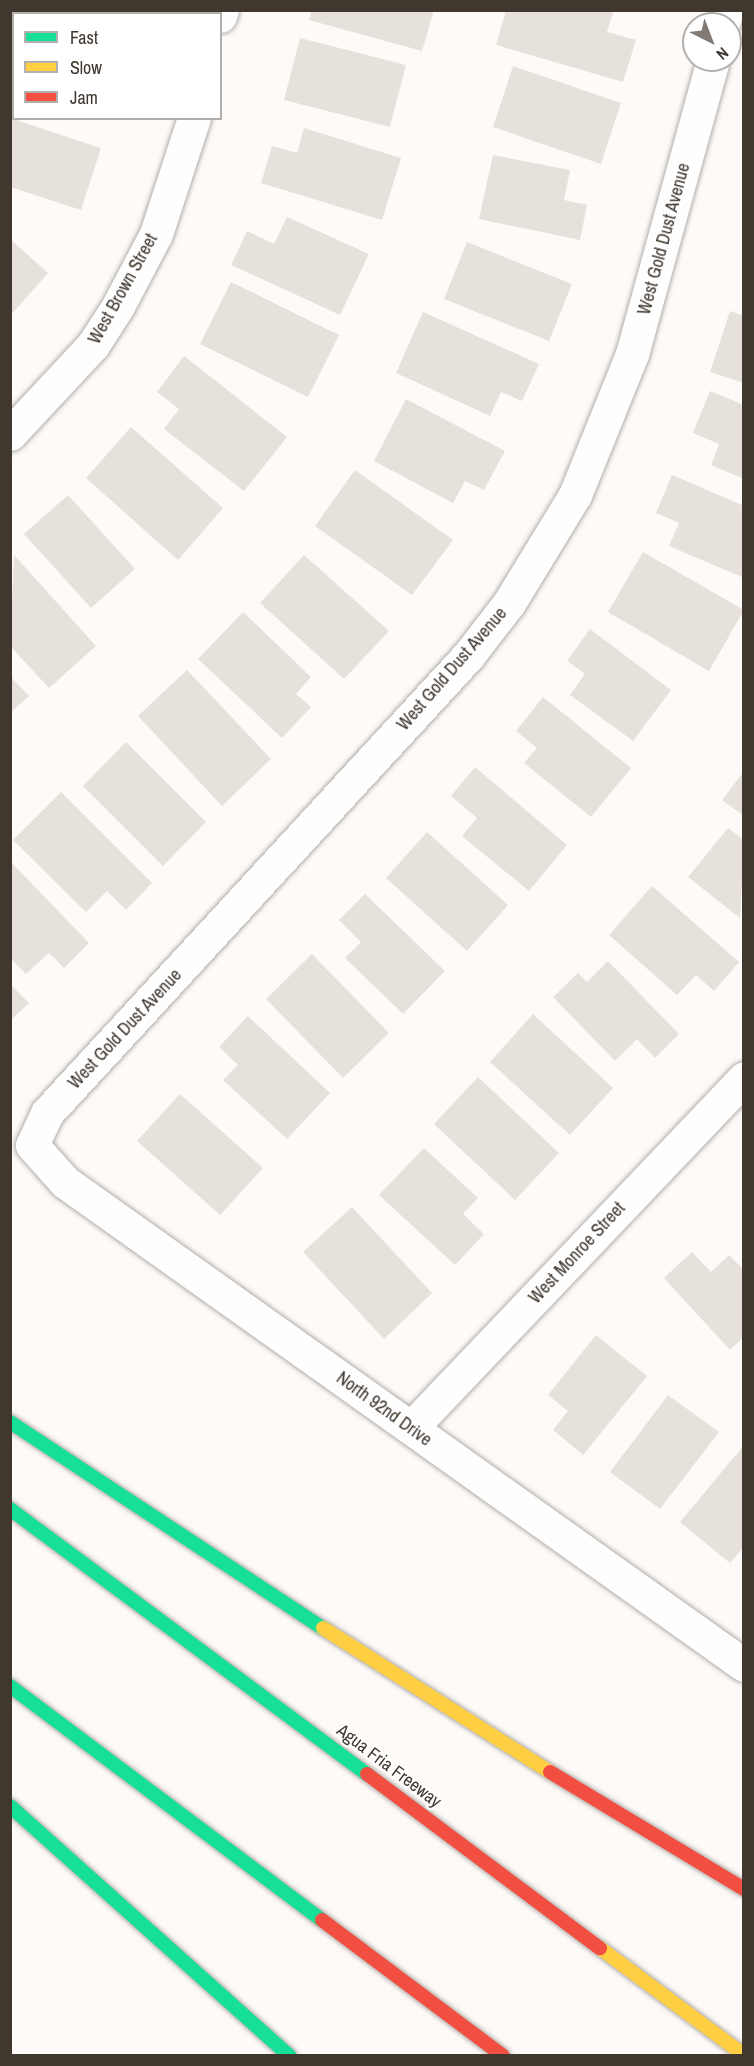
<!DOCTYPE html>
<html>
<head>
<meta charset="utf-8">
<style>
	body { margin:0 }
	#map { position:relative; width:754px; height:2066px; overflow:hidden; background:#fdfaf8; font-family:"Archivo Narrow",sans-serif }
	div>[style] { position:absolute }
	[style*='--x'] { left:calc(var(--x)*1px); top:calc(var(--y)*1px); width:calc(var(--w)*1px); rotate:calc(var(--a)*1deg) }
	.building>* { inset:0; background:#e6e1db }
	.roads { filter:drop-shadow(0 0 2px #b3aea9) drop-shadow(0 0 2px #b3aea9) }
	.street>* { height:33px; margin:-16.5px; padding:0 16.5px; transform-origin:16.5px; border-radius:16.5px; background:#fffefe }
	.fast>* { height:14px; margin:-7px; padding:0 7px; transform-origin:7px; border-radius:7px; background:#16e098 }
	.slow>* { height:14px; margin:-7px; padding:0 7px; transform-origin:7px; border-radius:7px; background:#ffcf43 }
	.jam>* { height:14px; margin:-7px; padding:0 7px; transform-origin:7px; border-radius:7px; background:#f24e42 }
	span { translate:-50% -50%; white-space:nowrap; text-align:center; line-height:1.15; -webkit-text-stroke:4.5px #fff; paint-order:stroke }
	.street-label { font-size:18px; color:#40372f }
	.frame { position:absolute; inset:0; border:12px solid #40372f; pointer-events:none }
	.legend { position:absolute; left:12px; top:12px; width:210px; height:108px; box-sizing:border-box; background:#fff; border:2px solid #b3afac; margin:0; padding:8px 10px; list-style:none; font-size:18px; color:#40372f }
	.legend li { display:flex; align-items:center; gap:12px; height:30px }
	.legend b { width:30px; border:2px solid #b3afac }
	.north { position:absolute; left:682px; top:12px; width:60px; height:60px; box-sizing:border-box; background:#fff; border:2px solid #b3afac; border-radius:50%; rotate:138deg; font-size:16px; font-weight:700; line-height:24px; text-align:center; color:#40372f }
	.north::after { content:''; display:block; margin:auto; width:21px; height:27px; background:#827b75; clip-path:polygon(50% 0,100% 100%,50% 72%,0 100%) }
</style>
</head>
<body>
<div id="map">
	<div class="building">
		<div style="clip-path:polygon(32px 10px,106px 10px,106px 14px)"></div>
		<div style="clip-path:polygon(312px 10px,434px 10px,422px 51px,309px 20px)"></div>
		<div style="clip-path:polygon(506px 10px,614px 10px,607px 32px,636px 40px,623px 82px,496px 45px)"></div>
		<div style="clip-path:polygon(14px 28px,14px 94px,10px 93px)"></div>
		<div style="clip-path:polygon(300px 38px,406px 65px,390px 127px,284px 100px)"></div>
		<div style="clip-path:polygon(513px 66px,621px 103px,601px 164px,493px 127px)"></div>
		<div style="clip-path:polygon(10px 118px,101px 148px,81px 210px,10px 187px)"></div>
		<div style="clip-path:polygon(304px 128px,401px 158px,382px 220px,261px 183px,272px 146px,297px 153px)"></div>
		<div style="clip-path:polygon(493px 155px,570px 170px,564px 200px,587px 205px,580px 240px,479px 219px)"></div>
		<div style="clip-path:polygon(287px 217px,369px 254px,340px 315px,231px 265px,247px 231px,274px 244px)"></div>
		<div style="clip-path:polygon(10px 239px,48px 273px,10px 316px)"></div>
		<div style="clip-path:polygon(467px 242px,572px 284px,549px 341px,444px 299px)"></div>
		<div style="clip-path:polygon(231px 282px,339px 335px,308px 397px,200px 344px)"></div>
		<div style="clip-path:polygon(730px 311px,744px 316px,744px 383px,710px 372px)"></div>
		<div style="clip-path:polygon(423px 312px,539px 364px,522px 401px,501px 392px,490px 416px,396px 373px)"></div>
		<div style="clip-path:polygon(184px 356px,287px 437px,244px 491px,164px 429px,179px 409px,157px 392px)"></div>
		<div style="clip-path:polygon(710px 391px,744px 405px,744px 479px,711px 465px,719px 444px,693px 433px)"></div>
		<div style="clip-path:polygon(406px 399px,505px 451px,484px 490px,465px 481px,453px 503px,374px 461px)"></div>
		<div style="clip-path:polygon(131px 427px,223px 508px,178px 560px,86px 478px)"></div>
		<div style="clip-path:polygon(355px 470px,453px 540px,412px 595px,315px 526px)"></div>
		<div style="clip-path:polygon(672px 475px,744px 506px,744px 578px,669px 546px,679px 523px,656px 513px)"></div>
		<div style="clip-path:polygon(68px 495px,135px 569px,91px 608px,24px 534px)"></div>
		<div style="clip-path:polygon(643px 552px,744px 610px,709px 671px,608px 612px)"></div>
		<div style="clip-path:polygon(14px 555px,96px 646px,49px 688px,10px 646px)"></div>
		<div style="clip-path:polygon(304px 555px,389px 631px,344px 679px,260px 603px)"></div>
		<div style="clip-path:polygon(243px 612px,311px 677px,296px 694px,311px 707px,282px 738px,198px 659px)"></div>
		<div style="clip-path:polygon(590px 629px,671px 690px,633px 741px,570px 695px,585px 674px,567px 661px)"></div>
		<div style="clip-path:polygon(187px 670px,271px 759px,222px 806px,138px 716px)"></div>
		<div style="clip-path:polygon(10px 676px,29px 696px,10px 713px)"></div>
		<div style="clip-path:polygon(543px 697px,631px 768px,591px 817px,524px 763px,537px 748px,516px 731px)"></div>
		<div style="clip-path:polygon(126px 742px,206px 822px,163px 866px,83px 786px)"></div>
		<div style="clip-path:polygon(475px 767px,567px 845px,529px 891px,462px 836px,477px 818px,451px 796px)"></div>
		<div style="clip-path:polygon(744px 771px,744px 816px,722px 800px)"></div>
		<div style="clip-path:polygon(61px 792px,152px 883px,126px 910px,107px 891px,86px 912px,13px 840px)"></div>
		<div style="clip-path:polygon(728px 828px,744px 840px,740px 918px,688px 877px)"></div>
		<div style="clip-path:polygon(427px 832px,508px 905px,467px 951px,386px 878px)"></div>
		<div style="clip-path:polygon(10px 861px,89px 943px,64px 968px,49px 953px,26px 974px,10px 958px)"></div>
		<div style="clip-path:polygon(652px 886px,739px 962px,714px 991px,696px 975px,677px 995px,609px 935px)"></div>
		<div style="clip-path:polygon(365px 894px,445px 971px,403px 1014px,345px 958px,361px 942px,339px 920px)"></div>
		<div style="clip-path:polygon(312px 954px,389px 1033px,343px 1078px,266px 999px)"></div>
		<div style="clip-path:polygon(608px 961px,679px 1034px,655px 1058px,637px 1039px,615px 1061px,553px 997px,578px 973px,587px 982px)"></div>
		<div style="clip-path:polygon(10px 984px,29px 1003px,10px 1021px)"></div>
		<div style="clip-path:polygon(533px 1014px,613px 1088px,570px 1135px,490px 1062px)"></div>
		<div style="clip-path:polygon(248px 1016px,330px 1093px,287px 1139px,223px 1080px,238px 1065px,219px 1047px)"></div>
		<div style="clip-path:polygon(478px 1077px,559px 1153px,515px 1200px,434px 1124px)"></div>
		<div style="clip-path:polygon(180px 1094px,263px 1168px,220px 1215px,137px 1141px)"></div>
		<div style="clip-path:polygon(424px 1148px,478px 1198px,463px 1214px,484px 1234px,455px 1265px,379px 1195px)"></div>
		<div style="clip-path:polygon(352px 1207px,432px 1293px,384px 1339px,303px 1252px)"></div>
		<div style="clip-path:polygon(692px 1252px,711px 1272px,729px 1255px,744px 1270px,744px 1337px,730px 1350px,664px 1278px)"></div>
		<div style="clip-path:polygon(596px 1335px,647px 1376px,583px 1455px,553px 1430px,568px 1411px,548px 1395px)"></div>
		<div style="clip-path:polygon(668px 1395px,719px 1432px,660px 1509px,610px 1472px)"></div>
		<div style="clip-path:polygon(744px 1445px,744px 1547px,730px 1563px,680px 1522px)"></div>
	</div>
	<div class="roads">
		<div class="street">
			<div style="--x:220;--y:16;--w:6;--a:-72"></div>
			<div style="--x:723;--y:24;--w:15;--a:-74"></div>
			<div style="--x:713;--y:60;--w:305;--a:105.4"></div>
			<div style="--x:632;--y:354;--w:152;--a:112"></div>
			<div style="--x:575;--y:495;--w:127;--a:121.4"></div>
			<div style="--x:509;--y:603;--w:67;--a:127.7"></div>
			<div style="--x:468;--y:656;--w:621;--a:132.65"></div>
			<div style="--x:47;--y:1113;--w:35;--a:115"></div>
			<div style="--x:32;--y:1145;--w:50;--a:48.3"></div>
			<div style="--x:65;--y:1182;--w:833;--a:35.43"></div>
			<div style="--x:10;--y:434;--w:122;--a:-47"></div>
			<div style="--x:93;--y:345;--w:46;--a:-57.3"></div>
			<div style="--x:118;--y:306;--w:81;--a:-62.2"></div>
			<div style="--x:156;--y:234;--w:122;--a:-71.9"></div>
			<div style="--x:411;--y:1428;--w:483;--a:-46.4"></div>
		</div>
		<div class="fast">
			<div style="--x:10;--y:1422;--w:375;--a:33.4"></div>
			<div style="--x:10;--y:1509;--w:445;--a:36.6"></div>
			<div style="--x:10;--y:1686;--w:390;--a:36.9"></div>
			<div style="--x:10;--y:1806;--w:375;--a:41.8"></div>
		</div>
		<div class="slow">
			<div style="--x:323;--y:1628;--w:269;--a:32.4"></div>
			<div style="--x:600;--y:1948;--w:179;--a:36.6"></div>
		</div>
		<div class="jam">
			<div style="--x:550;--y:1772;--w:227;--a:31.1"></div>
			<div style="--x:367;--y:1774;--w:291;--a:36.8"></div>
			<div style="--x:322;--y:1920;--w:226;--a:36.9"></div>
		</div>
	</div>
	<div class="street-label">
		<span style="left:664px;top:239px;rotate:-75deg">West Gold Dust Avenue</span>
		<span style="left:123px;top:289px;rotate:-61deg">West Brown Street</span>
		<span style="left:452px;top:669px;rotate:-49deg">West Gold Dust Avenue</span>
		<span style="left:125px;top:1029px;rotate:-47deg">West Gold Dust Avenue</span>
		<span style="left:577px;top:1253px;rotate:-47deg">West Monroe Street</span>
		<span style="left:384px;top:1409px;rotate:36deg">North 92nd Drive</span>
		<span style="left:389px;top:1766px;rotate:37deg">Agua Fria Freeway</span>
	</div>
	<div class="frame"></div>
	<ul class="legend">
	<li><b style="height:8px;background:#16e098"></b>Fast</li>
	<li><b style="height:8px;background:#ffcf43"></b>Slow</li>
	<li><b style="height:8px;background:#f24e42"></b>Jam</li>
	</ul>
	<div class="north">N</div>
</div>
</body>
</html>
